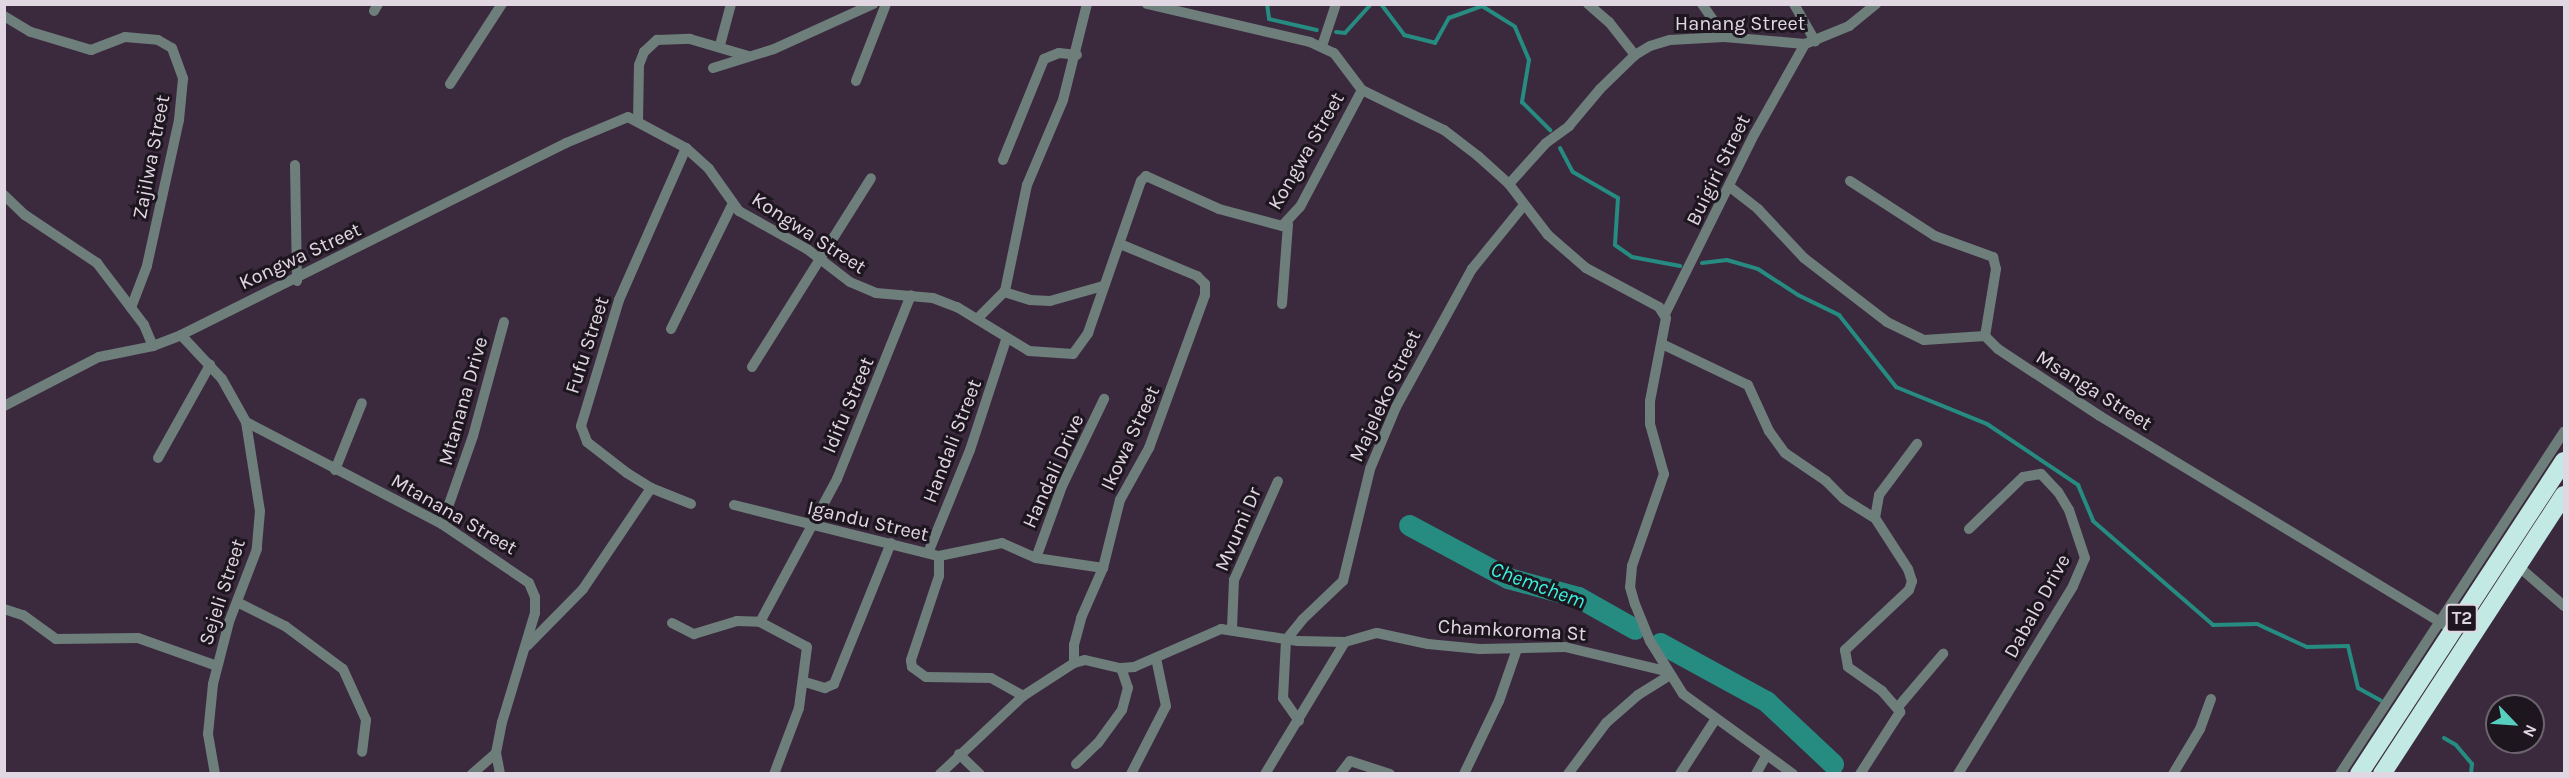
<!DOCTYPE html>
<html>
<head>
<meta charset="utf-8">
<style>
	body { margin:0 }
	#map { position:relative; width:2569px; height:778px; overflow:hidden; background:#3b2a3e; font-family:Karla,sans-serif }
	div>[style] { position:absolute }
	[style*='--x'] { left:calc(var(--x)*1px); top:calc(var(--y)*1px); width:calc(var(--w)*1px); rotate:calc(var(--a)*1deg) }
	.stream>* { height:4px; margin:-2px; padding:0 2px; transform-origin:2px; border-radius:2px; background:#268b80 }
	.river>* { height:21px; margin:-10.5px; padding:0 10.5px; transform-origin:10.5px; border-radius:10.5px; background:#268b80 }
	.street>* { height:10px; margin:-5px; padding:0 5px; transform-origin:5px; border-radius:5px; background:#6e7e7b }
	.highway>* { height:18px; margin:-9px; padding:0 9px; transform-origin:9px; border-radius:9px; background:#c2e9e3 }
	span { translate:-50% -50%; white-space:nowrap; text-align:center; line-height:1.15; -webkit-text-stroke:6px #1d161f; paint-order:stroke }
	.shield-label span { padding:2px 4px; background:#1d161f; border:2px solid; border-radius:4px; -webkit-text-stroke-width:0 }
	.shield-label { font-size:18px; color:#e1d7e3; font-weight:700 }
	.street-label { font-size:20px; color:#e1d7e3 }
	.water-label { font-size:21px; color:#39f3df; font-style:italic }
	.frame { position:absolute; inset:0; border:6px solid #e1d7e3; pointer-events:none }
	.north { position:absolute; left:2485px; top:694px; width:60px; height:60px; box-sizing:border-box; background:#1d161f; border:2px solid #6b636d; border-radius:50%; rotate:115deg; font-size:16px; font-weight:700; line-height:24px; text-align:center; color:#e1d7e3 }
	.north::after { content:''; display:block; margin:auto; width:21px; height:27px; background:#58cebf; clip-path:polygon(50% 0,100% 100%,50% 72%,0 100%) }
</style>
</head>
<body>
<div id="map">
	<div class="stream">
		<div style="--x:1267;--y:4;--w:15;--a:82"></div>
		<div style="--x:1269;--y:19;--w:49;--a:12.9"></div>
		<div style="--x:1381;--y:4;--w:39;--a:53"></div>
		<div style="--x:1404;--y:35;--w:32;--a:14"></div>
		<div style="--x:1435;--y:43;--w:29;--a:-61"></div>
		<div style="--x:1449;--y:18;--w:35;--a:-20"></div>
		<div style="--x:1482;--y:6;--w:39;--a:32"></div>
		<div style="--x:1515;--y:27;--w:36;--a:67"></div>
		<div style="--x:1529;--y:60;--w:43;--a:99.5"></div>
		<div style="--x:1522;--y:102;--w:40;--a:45"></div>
		<div style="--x:1336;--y:32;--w:9;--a:6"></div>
		<div style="--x:1345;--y:33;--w:39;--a:-48"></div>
		<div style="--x:1560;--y:148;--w:27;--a:62"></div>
		<div style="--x:1573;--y:172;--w:52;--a:30"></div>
		<div style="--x:1618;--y:198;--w:47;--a:93.7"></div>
		<div style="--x:1615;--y:245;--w:21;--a:35"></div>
		<div style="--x:1632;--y:257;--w:49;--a:10.6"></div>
		<div style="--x:1702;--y:263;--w:25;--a:-7"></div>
		<div style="--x:1727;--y:260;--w:32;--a:16"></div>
		<div style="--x:1758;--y:269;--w:48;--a:33"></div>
		<div style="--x:1798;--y:295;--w:46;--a:26"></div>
		<div style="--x:1839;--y:315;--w:92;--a:51.6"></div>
		<div style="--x:1896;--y:387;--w:98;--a:22.1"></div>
		<div style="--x:1987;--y:424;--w:110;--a:33.8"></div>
		<div style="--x:2078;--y:485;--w:39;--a:67"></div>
		<div style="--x:2093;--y:521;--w:159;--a:40.9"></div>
		<div style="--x:2213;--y:625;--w:44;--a:-1.3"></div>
		<div style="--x:2257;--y:624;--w:55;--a:24.7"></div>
		<div style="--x:2307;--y:647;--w:41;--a:-1.4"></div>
		<div style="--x:2348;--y:646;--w:43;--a:76.6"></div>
		<div style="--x:2358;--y:688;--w:26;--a:29"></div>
		<div style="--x:2444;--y:738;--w:14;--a:30"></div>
		<div style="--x:2456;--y:745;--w:25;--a:50"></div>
		<div style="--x:2472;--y:764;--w:10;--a:96"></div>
	</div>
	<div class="river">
		<div style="--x:1409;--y:525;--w:112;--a:28.2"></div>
		<div style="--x:1508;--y:578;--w:73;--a:15.2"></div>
		<div style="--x:1578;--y:597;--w:65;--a:29.3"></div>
		<div style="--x:1660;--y:643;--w:121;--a:28.7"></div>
		<div style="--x:1766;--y:701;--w:92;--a:43.2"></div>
	</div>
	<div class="street">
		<div style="--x:1147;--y:4;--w:167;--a:13.1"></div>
		<div style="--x:1310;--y:42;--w:26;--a:25"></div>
		<div style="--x:1334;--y:53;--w:46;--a:52.9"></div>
		<div style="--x:1362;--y:90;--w:91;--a:26"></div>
		<div style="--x:1444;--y:130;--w:43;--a:37.4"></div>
		<div style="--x:1478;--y:156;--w:42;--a:42.1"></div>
		<div style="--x:1509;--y:184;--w:64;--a:52.6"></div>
		<div style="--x:1548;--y:235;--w:50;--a:41"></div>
		<div style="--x:1586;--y:268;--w:83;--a:28.1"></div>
		<div style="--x:1659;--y:307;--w:13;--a:58"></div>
		<div style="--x:1666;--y:318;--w:85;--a:100.9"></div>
		<div style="--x:1650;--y:401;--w:23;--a:90"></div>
		<div style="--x:1650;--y:424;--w:52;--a:74.4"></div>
		<div style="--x:1664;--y:474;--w:97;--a:109.2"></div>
		<div style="--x:1632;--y:566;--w:21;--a:95"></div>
		<div style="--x:1630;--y:587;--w:18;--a:74"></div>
		<div style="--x:1635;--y:604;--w:40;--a:68"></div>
		<div style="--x:1650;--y:641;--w:62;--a:58.1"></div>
		<div style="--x:1683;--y:694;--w:136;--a:36"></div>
		<div style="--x:1588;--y:4;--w:28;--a:41"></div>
		<div style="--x:1609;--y:22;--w:42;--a:51.8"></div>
		<div style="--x:1702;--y:4;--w:40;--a:55.1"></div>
		<div style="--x:1794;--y:4;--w:43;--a:60.4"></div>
		<div style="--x:374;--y:11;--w:8;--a:-60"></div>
		<div style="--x:4;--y:16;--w:31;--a:31"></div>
		<div style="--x:31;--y:32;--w:63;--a:16.7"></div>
		<div style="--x:91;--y:50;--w:36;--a:-21"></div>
		<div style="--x:125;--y:37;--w:33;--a:5"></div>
		<div style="--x:158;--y:40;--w:16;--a:30"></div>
		<div style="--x:172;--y:48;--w:33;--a:70"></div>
		<div style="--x:183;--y:79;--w:41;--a:95.6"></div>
		<div style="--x:179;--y:120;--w:149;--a:102.4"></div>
		<div style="--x:147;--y:266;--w:45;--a:110.9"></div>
		<div style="--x:720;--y:45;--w:42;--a:-75"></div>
		<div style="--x:1322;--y:46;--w:44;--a:-71.6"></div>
		<div style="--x:713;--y:68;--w:64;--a:-17.3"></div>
		<div style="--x:774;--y:49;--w:109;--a:-24.4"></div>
		<div style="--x:856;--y:81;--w:83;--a:-68.7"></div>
		<div style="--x:450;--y:84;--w:95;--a:-57"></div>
		<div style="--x:638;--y:121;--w:56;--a:-89"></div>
		<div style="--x:639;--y:65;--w:14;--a:-69"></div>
		<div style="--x:644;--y:52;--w:18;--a:-43"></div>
		<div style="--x:657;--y:40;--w:33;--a:-2"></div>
		<div style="--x:690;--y:39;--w:60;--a:16.3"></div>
		<div style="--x:686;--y:148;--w:166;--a:113.8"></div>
		<div style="--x:619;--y:300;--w:132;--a:106.8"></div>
		<div style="--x:581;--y:426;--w:17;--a:69"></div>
		<div style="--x:587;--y:442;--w:51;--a:37.8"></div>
		<div style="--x:627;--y:473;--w:28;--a:32"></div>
		<div style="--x:651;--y:488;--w:43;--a:21.8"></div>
		<div style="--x:1003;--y:160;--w:109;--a:-67.9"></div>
		<div style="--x:1044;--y:59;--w:16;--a:-22"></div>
		<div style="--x:1059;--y:53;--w:18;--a:6"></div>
		<div style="--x:295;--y:165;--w:116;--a:89"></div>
		<div style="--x:1850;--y:181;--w:101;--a:32.9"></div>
		<div style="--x:1935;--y:236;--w:62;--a:19.9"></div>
		<div style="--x:1993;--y:257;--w:12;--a:76"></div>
		<div style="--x:1996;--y:269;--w:68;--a:99.3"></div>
		<div style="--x:1509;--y:184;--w:55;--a:-47.9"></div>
		<div style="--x:1546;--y:143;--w:29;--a:-36"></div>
		<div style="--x:1569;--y:126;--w:48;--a:-50"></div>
		<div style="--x:1600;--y:89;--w:49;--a:-44.2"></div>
		<div style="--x:1635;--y:55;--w:17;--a:-31"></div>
		<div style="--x:1650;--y:46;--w:21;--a:-17"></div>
		<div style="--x:1670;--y:40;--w:54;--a:-3.2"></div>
		<div style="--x:1724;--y:37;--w:81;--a:4.9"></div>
		<div style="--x:1805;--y:44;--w:48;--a:-22.2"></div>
		<div style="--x:1849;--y:26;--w:35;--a:-39"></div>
		<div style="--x:1730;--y:187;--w:36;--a:38"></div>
		<div style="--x:1758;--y:209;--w:67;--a:46.8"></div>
		<div style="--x:1804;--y:258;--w:105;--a:37.6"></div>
		<div style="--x:1887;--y:322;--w:41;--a:25.9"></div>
		<div style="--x:1924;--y:340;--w:61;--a:-3.8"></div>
		<div style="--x:4;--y:195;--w:29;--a:44"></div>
		<div style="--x:25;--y:215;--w:87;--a:33.7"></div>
		<div style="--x:97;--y:263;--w:78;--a:52.8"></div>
		<div style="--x:144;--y:325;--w:23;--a:67"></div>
		<div style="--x:1005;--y:291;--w:108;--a:-78.3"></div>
		<div style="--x:1027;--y:185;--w:92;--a:-67"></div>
		<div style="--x:1063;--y:100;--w:99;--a:-76"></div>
		<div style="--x:1282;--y:304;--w:80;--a:-85.7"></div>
		<div style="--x:1665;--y:314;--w:202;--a:-63.6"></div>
		<div style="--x:1755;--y:133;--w:102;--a:-60.7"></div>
		<div style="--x:977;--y:319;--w:38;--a:-45"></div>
		<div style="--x:1004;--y:292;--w:27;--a:17"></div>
		<div style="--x:1030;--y:300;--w:20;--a:3"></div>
		<div style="--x:1050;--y:301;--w:55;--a:-15.8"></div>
		<div style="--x:671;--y:329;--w:140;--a:-63.8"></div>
		<div style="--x:181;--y:335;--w:60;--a:47"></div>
		<div style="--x:222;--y:379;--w:49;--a:60.8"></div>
		<div style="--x:246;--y:422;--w:90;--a:81.1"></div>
		<div style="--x:260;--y:511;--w:38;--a:95"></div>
		<div style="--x:257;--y:549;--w:78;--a:111"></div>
		<div style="--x:229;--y:622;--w:64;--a:104.5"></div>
		<div style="--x:213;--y:684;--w:50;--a:95.7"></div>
		<div style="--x:208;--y:734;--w:41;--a:80.1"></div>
		<div style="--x:1985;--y:336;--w:18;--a:45"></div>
		<div style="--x:1998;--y:349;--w:122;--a:33.3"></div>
		<div style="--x:2100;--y:416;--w:414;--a:31.2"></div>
		<div style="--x:1662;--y:344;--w:95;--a:25.5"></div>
		<div style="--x:1748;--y:385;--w:51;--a:65.5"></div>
		<div style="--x:1769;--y:431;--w:27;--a:54"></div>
		<div style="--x:1785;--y:453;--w:50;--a:34.3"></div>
		<div style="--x:1826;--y:481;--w:25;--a:45"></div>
		<div style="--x:1844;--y:499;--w:36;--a:32"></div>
		<div style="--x:1875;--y:518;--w:61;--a:57.1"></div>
		<div style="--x:1908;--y:569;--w:13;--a:72"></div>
		<div style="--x:1912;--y:581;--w:9;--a:108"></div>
		<div style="--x:1909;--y:590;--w:88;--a:136.8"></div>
		<div style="--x:1845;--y:650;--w:17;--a:80"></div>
		<div style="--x:1848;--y:667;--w:42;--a:35.2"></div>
		<div style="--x:1882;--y:691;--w:28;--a:49"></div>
		<div style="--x:1900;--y:712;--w:74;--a:122.8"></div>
		<div style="--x:752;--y:367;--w:223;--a:-57.8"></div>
		<div style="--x:4;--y:406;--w:107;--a:-27.3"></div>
		<div style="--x:99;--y:357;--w:55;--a:-11.5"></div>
		<div style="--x:153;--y:346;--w:30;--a:-21"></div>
		<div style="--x:181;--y:335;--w:430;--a:-26.5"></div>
		<div style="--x:566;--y:143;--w:67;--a:-22.8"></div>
		<div style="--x:628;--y:117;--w:66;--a:28.1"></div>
		<div style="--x:686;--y:148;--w:31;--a:42"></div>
		<div style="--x:709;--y:169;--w:52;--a:54.5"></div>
		<div style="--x:739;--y:211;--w:78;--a:29.2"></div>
		<div style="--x:807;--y:249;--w:54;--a:37.5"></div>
		<div style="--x:850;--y:282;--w:28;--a:23"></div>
		<div style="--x:876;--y:293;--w:57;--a:5"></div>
		<div style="--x:933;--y:298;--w:26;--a:21"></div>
		<div style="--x:957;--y:307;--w:84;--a:31.4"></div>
		<div style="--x:1029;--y:351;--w:44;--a:3.9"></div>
		<div style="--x:1073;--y:354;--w:26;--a:-54"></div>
		<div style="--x:1088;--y:333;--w:161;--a:-70.8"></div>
		<div style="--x:1141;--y:181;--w:7;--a:-45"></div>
		<div style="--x:1146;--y:176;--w:80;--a:24.3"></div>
		<div style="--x:1219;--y:209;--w:65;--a:15.1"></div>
		<div style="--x:1282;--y:226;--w:26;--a:-47"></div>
		<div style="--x:1300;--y:207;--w:132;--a:-62.1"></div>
		<div style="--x:246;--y:422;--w:221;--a:27.5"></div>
		<div style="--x:442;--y:524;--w:105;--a:34.1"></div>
		<div style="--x:529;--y:583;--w:15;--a:67"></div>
		<div style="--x:535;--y:597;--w:16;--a:90"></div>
		<div style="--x:535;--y:613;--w:114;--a:106.8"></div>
		<div style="--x:502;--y:722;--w:32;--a:101"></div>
		<div style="--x:496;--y:753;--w:21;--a:79"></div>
		<div style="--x:158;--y:458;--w:107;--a:-60.8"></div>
		<div style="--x:335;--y:470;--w:72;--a:-68.1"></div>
		<div style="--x:734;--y:505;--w:211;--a:14"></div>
		<div style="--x:939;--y:556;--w:20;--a:90"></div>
		<div style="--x:939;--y:576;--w:89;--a:108.4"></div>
		<div style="--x:911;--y:660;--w:7;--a:82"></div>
		<div style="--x:912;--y:667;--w:17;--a:36"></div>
		<div style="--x:926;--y:677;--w:65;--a:0.9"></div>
		<div style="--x:991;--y:678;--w:37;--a:29"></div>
		<div style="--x:1875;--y:518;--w:23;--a:-80"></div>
		<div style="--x:1879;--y:495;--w:64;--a:-53.3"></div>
		<div style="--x:442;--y:524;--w:93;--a:-70.6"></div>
		<div style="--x:473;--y:436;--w:118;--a:-74.8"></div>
		<div style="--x:928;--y:553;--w:111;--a:-67.8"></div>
		<div style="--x:970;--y:450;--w:116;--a:-71.9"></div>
		<div style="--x:939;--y:556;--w:64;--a:-11.7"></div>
		<div style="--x:1002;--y:543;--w:37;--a:24"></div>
		<div style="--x:1036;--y:558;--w:68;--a:8.5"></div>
		<div style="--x:1036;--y:558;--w:77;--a:-70.1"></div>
		<div style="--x:1062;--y:486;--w:97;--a:-64.2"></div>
		<div style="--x:2518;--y:566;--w:61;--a:41"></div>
		<div style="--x:237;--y:602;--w:54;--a:26.6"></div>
		<div style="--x:285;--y:626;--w:72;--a:36.6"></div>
		<div style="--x:343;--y:669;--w:56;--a:65.7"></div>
		<div style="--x:366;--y:720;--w:32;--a:97"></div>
		<div style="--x:4;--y:609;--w:20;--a:18"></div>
		<div style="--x:23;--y:615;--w:41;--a:36"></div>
		<div style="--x:56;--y:639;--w:82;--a:-0.7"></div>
		<div style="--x:138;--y:638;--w:84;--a:19.5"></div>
		<div style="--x:760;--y:622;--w:162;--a:-61.7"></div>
		<div style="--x:837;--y:479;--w:198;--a:-68.1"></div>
		<div style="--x:672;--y:623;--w:25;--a:27"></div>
		<div style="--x:694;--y:634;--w:45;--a:-16.8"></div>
		<div style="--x:737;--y:621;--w:23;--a:2"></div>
		<div style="--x:760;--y:622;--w:53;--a:28"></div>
		<div style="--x:807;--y:647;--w:62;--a:97.5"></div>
		<div style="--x:799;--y:708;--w:71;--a:110.7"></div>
		<div style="--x:1232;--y:628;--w:48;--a:-87.6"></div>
		<div style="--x:1234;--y:580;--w:108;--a:-66"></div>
		<div style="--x:527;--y:646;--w:80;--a:-45.5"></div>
		<div style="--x:583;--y:589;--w:122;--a:-56"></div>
		<div style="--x:1074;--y:663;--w:18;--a:-90"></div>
		<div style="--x:1074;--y:645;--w:28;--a:-75"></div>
		<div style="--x:1081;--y:618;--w:55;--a:-66.3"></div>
		<div style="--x:1103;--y:568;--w:70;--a:-76"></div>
		<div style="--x:1120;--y:500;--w:60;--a:-60.9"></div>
		<div style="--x:1149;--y:448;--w:163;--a:-69.9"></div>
		<div style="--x:1205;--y:295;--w:11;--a:-90"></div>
		<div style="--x:1205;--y:284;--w:11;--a:-135"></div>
		<div style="--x:1197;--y:276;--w:83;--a:-157.4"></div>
		<div style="--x:805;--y:682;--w:21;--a:17"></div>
		<div style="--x:825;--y:688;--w:10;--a:-24"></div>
		<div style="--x:834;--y:684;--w:152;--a:-68"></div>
		<div style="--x:1898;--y:707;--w:70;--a:-49.7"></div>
		<div style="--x:1299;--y:721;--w:28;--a:-125"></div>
		<div style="--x:1283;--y:698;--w:58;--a:-87"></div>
		<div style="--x:1286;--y:640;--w:26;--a:-51"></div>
		<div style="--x:1302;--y:620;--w:57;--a:-43.6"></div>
		<div style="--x:1343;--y:581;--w:115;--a:-76.4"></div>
		<div style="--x:1370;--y:469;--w:67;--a:-67.2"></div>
		<div style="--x:1396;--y:407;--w:158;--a:-61.2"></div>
		<div style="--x:1472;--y:269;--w:82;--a:-50.9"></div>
		<div style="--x:959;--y:754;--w:29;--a:44"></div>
		<div style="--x:1076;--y:764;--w:30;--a:-44"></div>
		<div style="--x:1098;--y:743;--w:41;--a:-54"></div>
		<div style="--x:1122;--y:710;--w:23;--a:-75"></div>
		<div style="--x:1128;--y:688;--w:21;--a:-109"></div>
		<div style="--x:472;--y:774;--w:32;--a:-41"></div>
		<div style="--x:940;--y:774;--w:114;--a:-43.2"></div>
		<div style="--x:1023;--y:696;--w:61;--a:-32.9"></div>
		<div style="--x:1074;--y:663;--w:11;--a:-15"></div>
		<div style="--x:1085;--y:660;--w:37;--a:13"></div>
		<div style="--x:1121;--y:668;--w:13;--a:-4"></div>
		<div style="--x:1134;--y:667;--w:95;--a:-23.6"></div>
		<div style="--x:1221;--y:629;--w:78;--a:8.9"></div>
		<div style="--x:1298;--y:641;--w:47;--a:1.2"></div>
		<div style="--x:1345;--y:642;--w:33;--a:-16"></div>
		<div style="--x:1377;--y:633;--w:52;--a:12.2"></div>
		<div style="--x:1428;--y:644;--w:52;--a:5.5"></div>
		<div style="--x:1480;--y:649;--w:85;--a:-1.3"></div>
		<div style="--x:1565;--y:647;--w:104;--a:13.4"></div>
		<div style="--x:1131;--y:774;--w:76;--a:-62.8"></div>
		<div style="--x:1166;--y:706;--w:49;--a:-101.8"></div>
		<div style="--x:1265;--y:774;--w:154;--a:-58.8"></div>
		<div style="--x:1340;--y:774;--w:16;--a:-52"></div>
		<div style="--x:1350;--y:761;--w:42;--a:18"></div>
		<div style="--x:1464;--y:774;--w:81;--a:-64.4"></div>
		<div style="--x:1499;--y:701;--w:55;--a:-70.9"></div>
		<div style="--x:1568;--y:774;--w:64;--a:-53.3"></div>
		<div style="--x:1606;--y:723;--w:43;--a:-41.2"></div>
		<div style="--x:1638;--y:695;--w:36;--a:-32"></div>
		<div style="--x:1680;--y:774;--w:64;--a:-57.1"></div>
		<div style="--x:1756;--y:774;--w:21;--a:-61"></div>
		<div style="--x:1958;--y:774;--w:220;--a:-58.5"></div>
		<div style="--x:2073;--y:586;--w:30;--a:-67"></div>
		<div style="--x:2085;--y:558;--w:51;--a:-108.4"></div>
		<div style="--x:2069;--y:510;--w:21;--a:-121"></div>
		<div style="--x:2058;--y:492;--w:25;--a:-133"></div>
		<div style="--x:2041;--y:474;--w:18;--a:171"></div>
		<div style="--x:2023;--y:477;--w:75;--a:136.1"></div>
		<div style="--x:2173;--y:774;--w:52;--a:-59"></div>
		<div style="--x:2200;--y:729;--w:32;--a:-70"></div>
		<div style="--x:2340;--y:774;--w:409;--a:-56.8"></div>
	</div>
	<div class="highway">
		<div style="--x:2359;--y:774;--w:374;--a:-56.8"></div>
		<div style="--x:2382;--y:774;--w:333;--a:-56.9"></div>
	</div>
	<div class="shield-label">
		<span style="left:2462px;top:618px">T2</span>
	</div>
	<div class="street-label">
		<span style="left:1740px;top:23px">Hanang Street</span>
		<span style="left:1306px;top:151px;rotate:-60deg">Kongwa Street</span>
		<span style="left:151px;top:157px;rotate:-79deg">Zajilwa Street</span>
		<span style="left:1718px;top:170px;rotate:-64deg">Buigiri Street</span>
		<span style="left:809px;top:233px;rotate:33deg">Kongwa Street</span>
		<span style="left:300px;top:256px;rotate:-25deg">Kongwa Street</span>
		<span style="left:587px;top:345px;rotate:-72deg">Fufu Street</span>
		<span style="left:2094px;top:390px;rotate:32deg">Msanga Street</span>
		<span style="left:1385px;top:396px;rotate:-65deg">Majeleko Street</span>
		<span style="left:463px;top:401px;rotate:-74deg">Mtanana Drive</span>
		<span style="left:848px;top:405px;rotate:-67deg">Idifu Street</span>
		<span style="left:1130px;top:438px;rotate:-65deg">Ikowa Street</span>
		<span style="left:952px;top:441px;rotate:-69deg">Handali Street</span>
		<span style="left:1053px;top:471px;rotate:-66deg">Handali Drive</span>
		<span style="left:454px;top:514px;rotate:30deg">Mtanana Street</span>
		<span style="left:868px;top:521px;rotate:13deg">Igandu Street</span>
		<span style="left:1238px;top:529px;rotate:-67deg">Mvumi Dr</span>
		<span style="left:222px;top:592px;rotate:-72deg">Sejeli Street</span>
		<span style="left:2037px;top:606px;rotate:-61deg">Dabalo Drive</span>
		<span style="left:1512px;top:630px;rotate:3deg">Chamkoroma St</span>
	</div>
	<div class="water-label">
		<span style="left:1538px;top:585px;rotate:20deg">Chemchem</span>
	</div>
	<div class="frame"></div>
	<div class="north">N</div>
</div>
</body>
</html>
